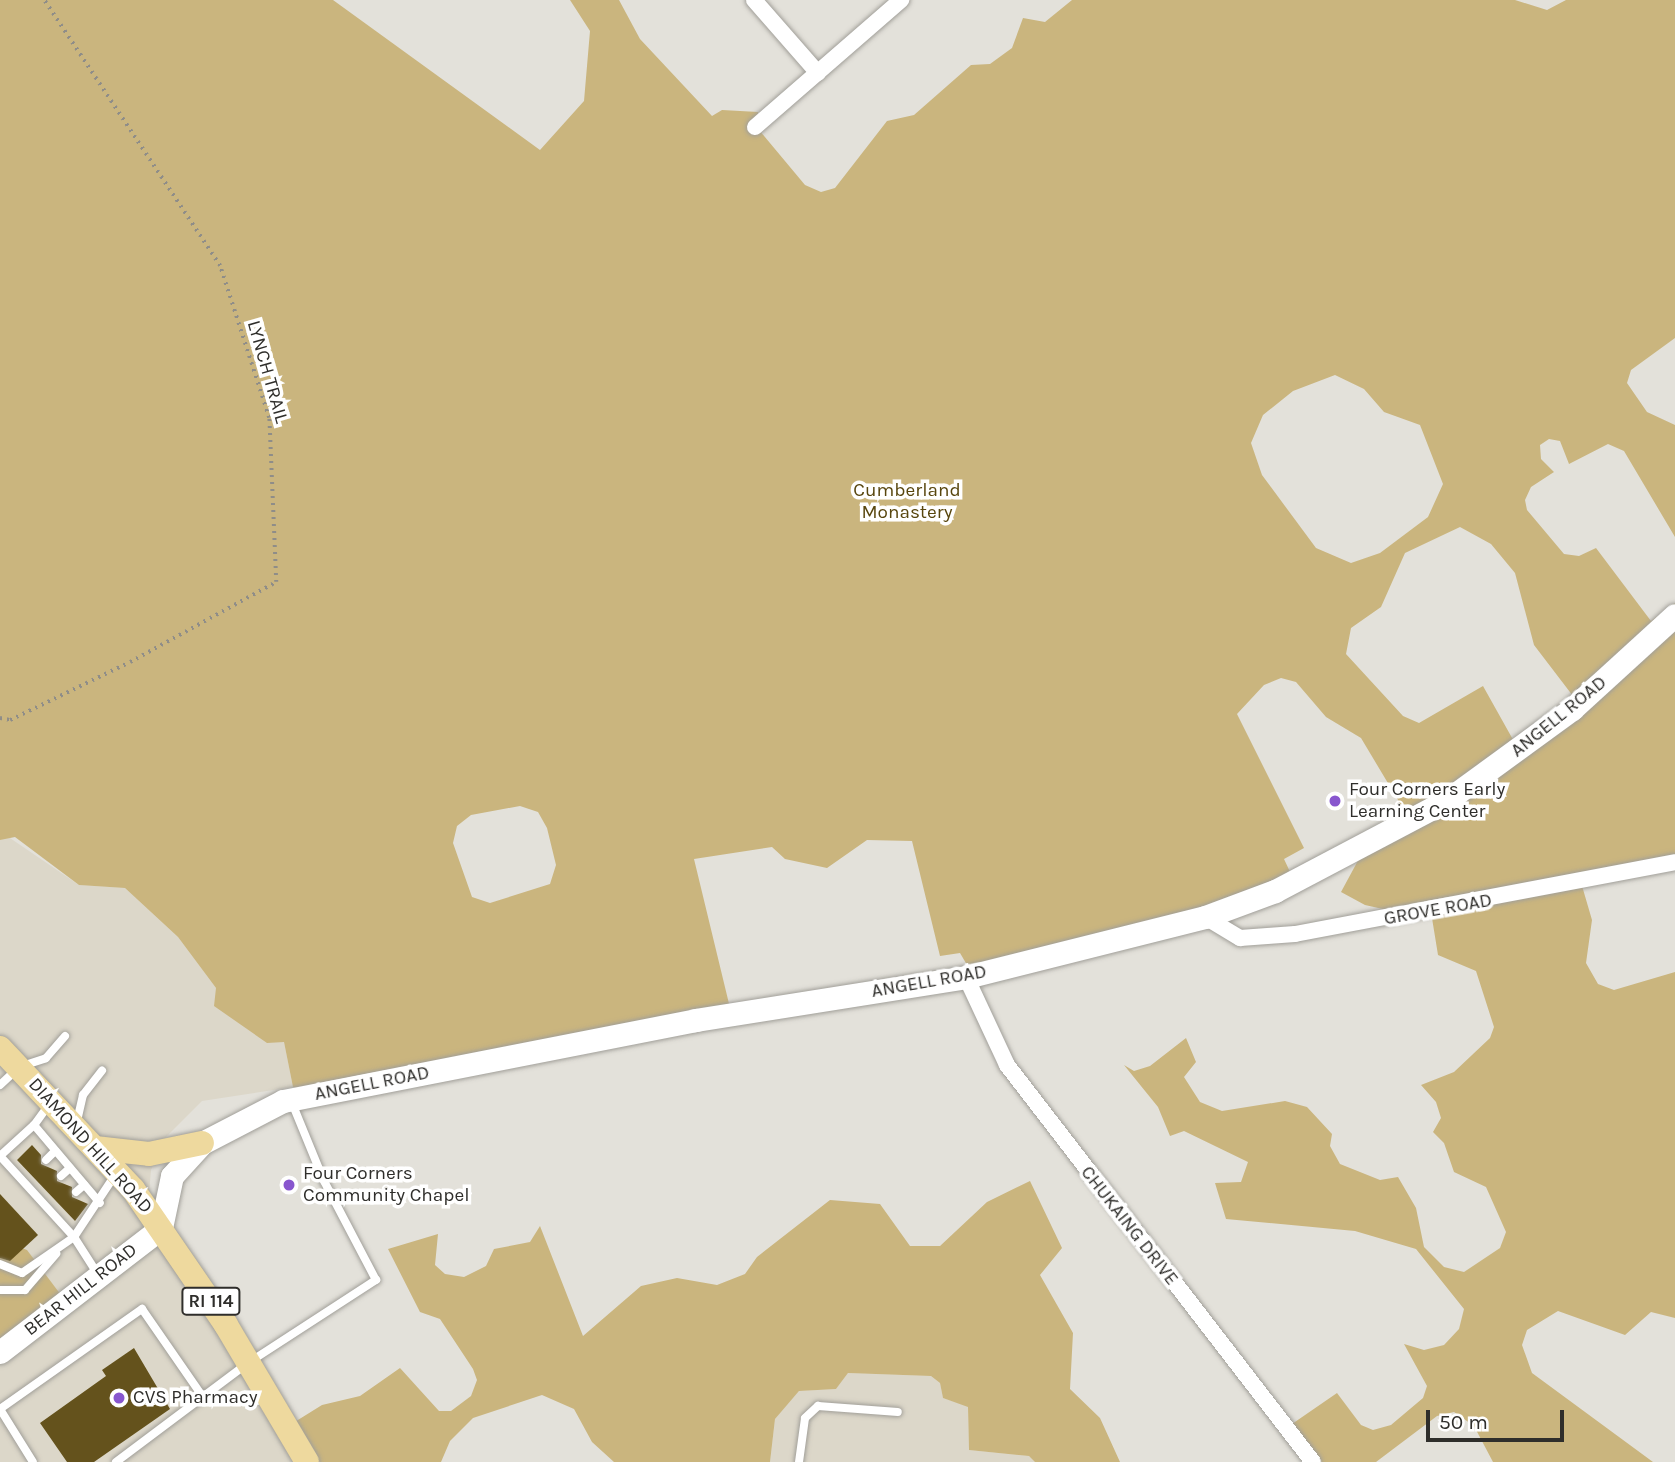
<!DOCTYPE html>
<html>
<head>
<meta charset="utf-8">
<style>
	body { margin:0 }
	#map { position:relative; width:1675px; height:1462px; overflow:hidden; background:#e3e1da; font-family:Karla,sans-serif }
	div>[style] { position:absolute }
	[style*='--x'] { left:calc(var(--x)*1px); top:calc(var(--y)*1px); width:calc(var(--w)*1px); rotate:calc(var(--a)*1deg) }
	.built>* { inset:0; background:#dcd7c9 }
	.green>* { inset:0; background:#cab57e }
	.building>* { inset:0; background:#64521c }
	.path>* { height:3.5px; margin-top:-1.75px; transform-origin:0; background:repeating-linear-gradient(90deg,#8f8d88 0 2px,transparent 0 7px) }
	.roads { filter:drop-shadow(0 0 2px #a19f99) drop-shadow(0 0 2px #a19f99) }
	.lane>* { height:8px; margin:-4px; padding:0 4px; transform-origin:4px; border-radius:4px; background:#fff }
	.street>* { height:16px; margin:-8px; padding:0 8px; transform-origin:8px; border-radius:8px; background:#fff }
	.secondary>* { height:23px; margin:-11.5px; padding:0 11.5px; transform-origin:11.5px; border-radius:11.5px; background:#fff }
	.primary>* { height:24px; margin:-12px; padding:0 12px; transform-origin:12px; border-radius:12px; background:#eed99e }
	.dots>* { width:19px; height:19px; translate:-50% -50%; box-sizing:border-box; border:4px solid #fff; border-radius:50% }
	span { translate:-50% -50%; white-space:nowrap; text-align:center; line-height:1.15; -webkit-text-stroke:7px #fff; paint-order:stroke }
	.shield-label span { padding:2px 5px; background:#fff; border:2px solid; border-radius:5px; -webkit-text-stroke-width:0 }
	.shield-label { font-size:18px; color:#2f2e2b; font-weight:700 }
	.street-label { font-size:19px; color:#2f2e2b }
	.park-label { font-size:19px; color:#58460e }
	.poi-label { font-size:19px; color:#2f2e2b }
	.left { translate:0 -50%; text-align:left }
	.scale { position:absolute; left:1426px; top:1410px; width:138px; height:32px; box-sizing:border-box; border:4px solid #2f2e2b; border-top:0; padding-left:9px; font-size:21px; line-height:24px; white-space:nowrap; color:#2f2e2b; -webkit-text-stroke:5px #fff; paint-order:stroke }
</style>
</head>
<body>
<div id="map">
	<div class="built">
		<div style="clip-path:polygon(7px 836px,79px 885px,125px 888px,178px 937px,216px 988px,284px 1042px,293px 1087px,202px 1101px,165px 1138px,151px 1170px,148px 1205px,304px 1462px,0 1462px,0 840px)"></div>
		<div style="clip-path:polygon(848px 1373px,931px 1376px,940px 1383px,943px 1398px,968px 1406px,969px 1450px,1029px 1456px,1035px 1462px,770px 1462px,775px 1419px,783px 1409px,799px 1391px,836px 1389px)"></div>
	</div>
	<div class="green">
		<div style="clip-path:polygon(evenodd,0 0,333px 0,540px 150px,584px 101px,590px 31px,570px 0,619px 0,640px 39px,712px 116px,722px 110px,758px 112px,759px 130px,805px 185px,821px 192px,835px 188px,887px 121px,914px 115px,971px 65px,990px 64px,1012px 48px,1023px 18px,1045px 22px,1072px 0,1515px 0,1547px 10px,1566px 0,1675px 0,1675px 338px,1631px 370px,1627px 383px,1647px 412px,1675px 425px,1675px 537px,1624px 451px,1608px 444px,1569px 464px,1560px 441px,1549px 439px,1540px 445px,1541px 459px,1554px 472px,1531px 487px,1525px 500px,1527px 510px,1564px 554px,1579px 556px,1596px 548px,1651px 621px,1675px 603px,1675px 857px,1580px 879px,1592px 920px,1586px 963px,1598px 984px,1614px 990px,1675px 972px,1675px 1318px,1651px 1312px,1625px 1335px,1558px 1311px,1527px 1330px,1522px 1345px,1532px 1373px,1653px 1462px,1493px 1462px,1474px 1426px,1454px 1412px,1437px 1416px,1376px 1462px,1319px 1462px,1292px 1424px,1337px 1393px,1361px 1425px,1373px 1430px,1391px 1425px,1423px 1398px,1427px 1386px,1404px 1344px,1424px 1350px,1444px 1345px,1459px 1329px,1464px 1309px,1416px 1249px,1355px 1231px,1226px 1219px,1215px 1183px,1241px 1182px,1248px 1162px,1184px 1131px,1170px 1136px,1158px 1107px,1124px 1065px,1134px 1071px,1150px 1066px,1186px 1038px,1196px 1062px,1184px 1077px,1200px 1102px,1222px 1111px,1285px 1101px,1307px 1107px,1332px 1134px,1330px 1146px,1340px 1164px,1380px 1180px,1398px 1177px,1416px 1208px,1424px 1247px,1444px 1267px,1464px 1272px,1500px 1248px,1506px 1232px,1486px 1187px,1454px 1172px,1444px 1143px,1433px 1132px,1441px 1118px,1436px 1102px,1421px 1085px,1454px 1072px,1490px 1038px,1494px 1027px,1476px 971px,1438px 955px,1431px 912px,1405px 914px,1365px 905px,1341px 892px,1361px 855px,1407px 815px,1361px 738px,1326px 717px,1296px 682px,1281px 678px,1264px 685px,1237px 714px,1304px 848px,1284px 859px,1291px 874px,1251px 894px,970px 970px,960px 953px,940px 956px,912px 841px,867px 840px,827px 868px,785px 859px,772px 847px,694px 859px,731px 1012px,299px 1089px,293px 1087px,284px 1042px,267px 1043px,214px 1006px,216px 988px,178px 937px,125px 888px,79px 885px,15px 837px,0 840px,0 0,1335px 375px,1364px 389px,1384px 412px,1420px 425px,1443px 484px,1428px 517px,1380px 553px,1351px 563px,1316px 548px,1262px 475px,1251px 443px,1263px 415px,1293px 391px,1335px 375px,0 0,1460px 527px,1491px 544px,1515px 573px,1534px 645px,1576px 700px,1516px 745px,1483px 686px,1419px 723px,1403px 716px,1346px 654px,1351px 628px,1381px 607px,1405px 553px,1460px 527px,0 0,520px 806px,538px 812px,547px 828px,556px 865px,550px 884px,490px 903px,472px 897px,453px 843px,457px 826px,471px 815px,520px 806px)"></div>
		<div style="clip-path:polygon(1030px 1181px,1062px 1248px,1040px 1275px,1073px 1333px,1070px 1389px,1100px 1418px,1120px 1462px,1035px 1462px,1029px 1456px,969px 1450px,968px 1407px,943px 1398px,940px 1383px,931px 1376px,848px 1373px,836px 1389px,799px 1391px,775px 1419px,770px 1462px,614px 1462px,592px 1442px,574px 1409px,542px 1395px,473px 1418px,450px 1441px,441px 1462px,304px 1462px,285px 1428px,322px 1405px,360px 1396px,400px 1368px,439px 1411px,451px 1411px,471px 1396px,477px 1380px,473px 1369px,440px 1319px,420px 1312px,388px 1249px,438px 1234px,435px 1265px,445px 1274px,464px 1277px,486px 1266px,494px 1249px,530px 1242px,540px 1226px,583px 1336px,641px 1286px,677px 1278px,717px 1285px,745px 1274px,757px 1257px,830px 1200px,880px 1204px,910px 1246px,940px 1246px,987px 1202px)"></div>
		<div style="clip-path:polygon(0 1240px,27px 1250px,61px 1295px,0 1341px)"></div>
	</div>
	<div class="building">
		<div style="clip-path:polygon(32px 1145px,41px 1155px,41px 1164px,57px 1171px,57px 1181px,72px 1187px,72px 1197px,88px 1204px,75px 1221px,17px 1160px)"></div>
		<div style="clip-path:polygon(0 1194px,38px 1235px,10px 1261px,0 1258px)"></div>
		<div style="clip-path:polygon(134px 1348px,170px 1409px,94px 1462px,67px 1462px,40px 1423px,106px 1376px,102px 1370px)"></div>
	</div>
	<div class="path">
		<div style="--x:0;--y:718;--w:10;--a:11"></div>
		<div style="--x:10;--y:720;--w:133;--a:-25.8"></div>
		<div style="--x:130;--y:662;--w:166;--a:-28.7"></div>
		<div style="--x:276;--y:582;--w:164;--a:-92.4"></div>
		<div style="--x:269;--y:418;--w:160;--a:-107.9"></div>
		<div style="--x:220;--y:266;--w:319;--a:-123.5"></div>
	</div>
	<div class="roads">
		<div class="lane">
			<div style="--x:0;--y:1085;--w:26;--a:-43"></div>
			<div style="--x:19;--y:1067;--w:28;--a:-18"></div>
			<div style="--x:46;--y:1058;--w:29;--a:-49"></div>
			<div style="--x:48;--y:1106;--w:24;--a:126"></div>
			<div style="--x:34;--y:1125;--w:102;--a:49.8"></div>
			<div style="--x:77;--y:1121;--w:27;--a:-77"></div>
			<div style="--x:83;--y:1095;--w:31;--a:-52"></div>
			<div style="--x:0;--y:1156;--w:110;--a:47.6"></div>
			<div style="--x:74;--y:1237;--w:63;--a:145.3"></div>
			<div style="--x:22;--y:1273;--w:24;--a:-158"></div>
			<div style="--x:0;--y:1156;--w:46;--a:-42.4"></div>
			<div style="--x:46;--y:1160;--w:13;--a:-45"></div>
			<div style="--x:61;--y:1176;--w:12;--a:-42"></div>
			<div style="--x:76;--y:1192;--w:11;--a:-41"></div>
			<div style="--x:97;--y:1273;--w:43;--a:-122.6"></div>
			<div style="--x:74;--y:1237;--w:74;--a:-56.5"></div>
			<div style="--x:0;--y:1290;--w:25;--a:0"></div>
			<div style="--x:25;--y:1290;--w:48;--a:-49.3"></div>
			<div style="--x:0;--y:1409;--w:174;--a:-35.2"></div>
			<div style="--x:142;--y:1309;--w:107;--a:55.3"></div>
			<div style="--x:0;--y:1409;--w:62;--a:58.1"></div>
			<div style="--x:116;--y:1462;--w:165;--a:-36.9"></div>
			<div style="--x:248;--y:1363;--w:153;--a:-33"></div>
			<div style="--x:376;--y:1280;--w:112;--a:-117.7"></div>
			<div style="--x:324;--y:1181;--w:84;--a:-112.3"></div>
			<div style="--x:799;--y:1462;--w:44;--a:-82.2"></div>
			<div style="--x:805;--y:1418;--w:18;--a:-43"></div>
			<div style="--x:818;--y:1406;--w:80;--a:4.3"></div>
		</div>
		<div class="street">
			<div style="--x:754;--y:0;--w:97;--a:48.8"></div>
			<div style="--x:755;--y:127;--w:194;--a:-41"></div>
			<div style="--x:1205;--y:917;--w:41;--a:31"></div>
			<div style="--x:1240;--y:938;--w:55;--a:-4.2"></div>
			<div style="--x:1295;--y:934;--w:387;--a:-10.7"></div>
			<div style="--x:966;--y:977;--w:97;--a:65"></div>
			<div style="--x:1007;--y:1065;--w:501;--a:52.38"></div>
		</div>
		<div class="secondary">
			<div style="--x:0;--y:1352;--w:203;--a:-37.6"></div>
			<div style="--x:161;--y:1228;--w:53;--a:-78.1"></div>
			<div style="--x:172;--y:1176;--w:45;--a:-47.7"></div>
			<div style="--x:202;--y:1143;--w:91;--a:-27.4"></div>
			<div style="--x:283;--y:1101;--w:420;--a:-11.1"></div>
			<div style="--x:695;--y:1020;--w:274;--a:-9"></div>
			<div style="--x:966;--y:977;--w:246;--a:-14.1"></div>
			<div style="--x:1205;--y:917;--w:75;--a:-20.4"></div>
			<div style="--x:1275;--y:891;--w:193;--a:-27.8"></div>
			<div style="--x:1446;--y:801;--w:156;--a:-36.1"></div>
			<div style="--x:1572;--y:709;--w:139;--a:-42.4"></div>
		</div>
		<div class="primary">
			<div style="--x:0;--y:1048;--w:194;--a:46.7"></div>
			<div style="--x:133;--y:1189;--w:165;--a:55.6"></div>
			<div style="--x:226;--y:1325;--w:159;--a:59.4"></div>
			<div style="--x:95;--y:1148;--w:54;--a:6.3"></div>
			<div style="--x:149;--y:1154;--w:54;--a:-11.7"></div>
		</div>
	</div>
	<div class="dots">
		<div style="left:1335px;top:801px;background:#8856ce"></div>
		<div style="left:289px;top:1185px;background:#8856ce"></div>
		<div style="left:119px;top:1398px;background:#8856ce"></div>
	</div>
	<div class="shield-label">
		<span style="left:211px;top:1301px">RI 114</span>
	</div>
	<div class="street-label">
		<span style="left:267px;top:372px;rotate:74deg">LYNCH TRAIL</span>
		<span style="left:1559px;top:717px;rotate:-39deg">ANGELL ROAD</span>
		<span style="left:1438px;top:910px;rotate:-10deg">GROVE ROAD</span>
		<span style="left:929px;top:982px;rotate:-10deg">ANGELL ROAD</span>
		<span style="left:372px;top:1084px;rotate:-11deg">ANGELL ROAD</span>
		<span style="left:90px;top:1146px;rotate:48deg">DIAMOND HILL ROAD</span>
		<span style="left:1129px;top:1226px;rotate:52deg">CHUKAING DRIVE</span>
		<span style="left:81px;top:1290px;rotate:-38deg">BEAR HILL ROAD</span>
	</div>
	<div class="park-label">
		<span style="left:907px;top:502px">Cumberland<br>Monastery</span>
	</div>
	<div class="poi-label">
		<span class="left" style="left:1349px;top:801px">Four Corners Early<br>Learning Center</span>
		<span class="left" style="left:303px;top:1185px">Four Corners<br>Community Chapel</span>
		<span class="left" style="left:133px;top:1398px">CVS Pharmacy</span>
	</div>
	<div class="scale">50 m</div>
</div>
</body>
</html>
